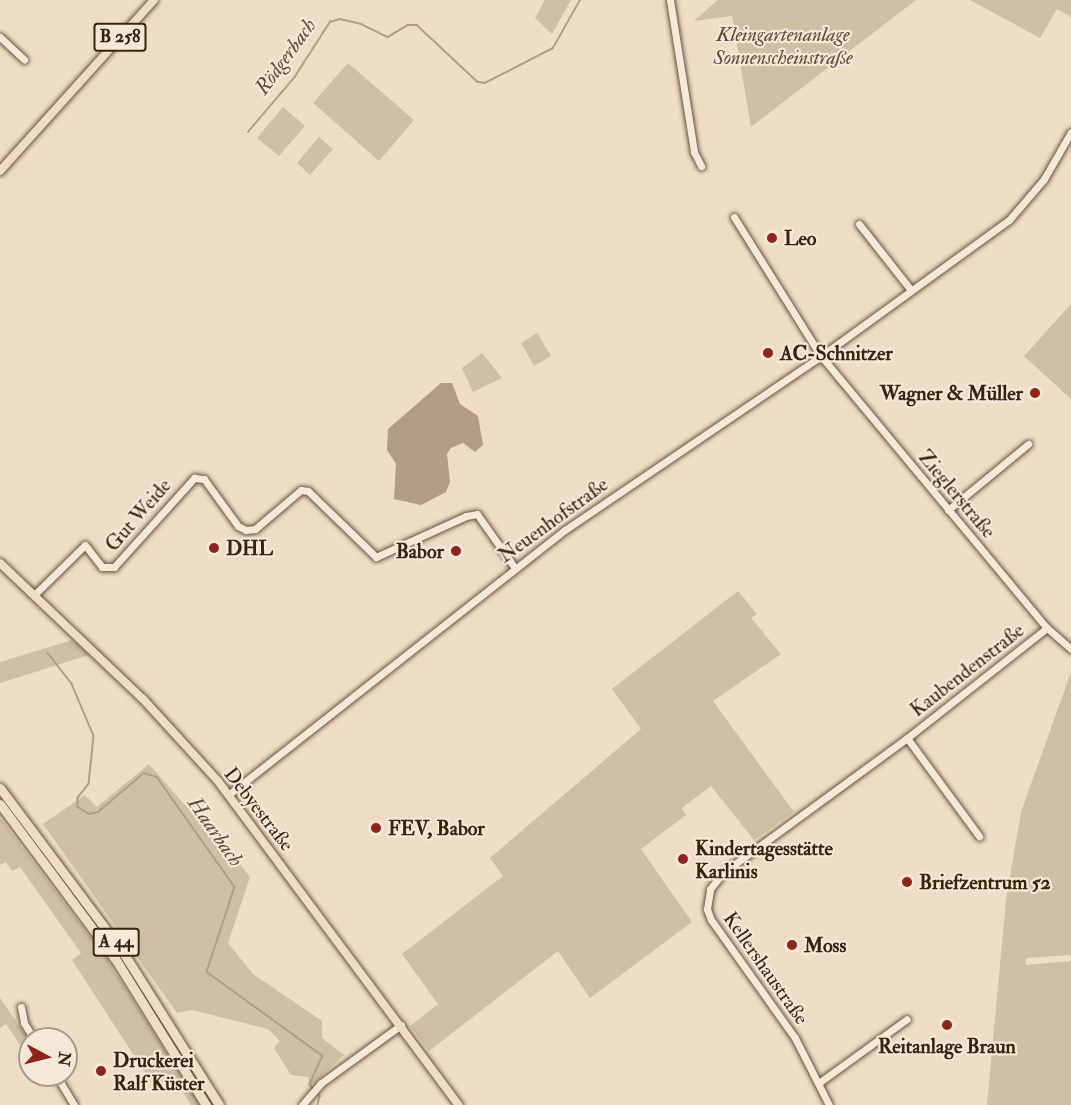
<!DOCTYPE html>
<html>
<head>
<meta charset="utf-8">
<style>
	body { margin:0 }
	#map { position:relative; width:1071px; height:1105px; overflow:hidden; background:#eedcc4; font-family:"IM FELL Double Pica",serif }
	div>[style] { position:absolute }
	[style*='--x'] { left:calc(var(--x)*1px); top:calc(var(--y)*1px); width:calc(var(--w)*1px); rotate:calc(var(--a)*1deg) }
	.green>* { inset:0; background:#cfbda4 }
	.water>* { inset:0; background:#b09d84 }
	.stream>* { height:1.5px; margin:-0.75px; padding:0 0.75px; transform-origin:0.75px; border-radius:0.75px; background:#b09d84 }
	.roads { filter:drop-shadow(0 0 2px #665238) drop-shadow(0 0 2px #665238) }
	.minor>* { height:7px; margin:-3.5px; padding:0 3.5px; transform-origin:3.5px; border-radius:3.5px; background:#f4e8d9 }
	.major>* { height:8px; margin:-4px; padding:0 4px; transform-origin:4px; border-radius:4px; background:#eedcc4 }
	.highway>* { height:9px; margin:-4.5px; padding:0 4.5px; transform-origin:4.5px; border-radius:4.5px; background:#eedcc4 }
	.dots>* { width:16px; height:16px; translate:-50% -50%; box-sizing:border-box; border:3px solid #f4e8d9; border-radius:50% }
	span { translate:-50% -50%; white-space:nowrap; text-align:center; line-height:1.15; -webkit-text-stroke:4.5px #f4e8d9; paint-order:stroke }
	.shield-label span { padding:2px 4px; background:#f4e8d9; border:2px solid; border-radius:4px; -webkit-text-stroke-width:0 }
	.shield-label { font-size:18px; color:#382409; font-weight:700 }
	.park-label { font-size:20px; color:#5e4a30; font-style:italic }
	.poi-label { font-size:20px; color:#382409; font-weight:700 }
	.left { translate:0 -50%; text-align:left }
	.right { translate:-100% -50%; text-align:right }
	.street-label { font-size:20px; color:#382409 }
	.water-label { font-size:21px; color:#624e34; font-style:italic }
	.north { position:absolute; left:18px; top:1027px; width:60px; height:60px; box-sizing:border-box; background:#f4e8d9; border:2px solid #a99a86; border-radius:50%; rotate:97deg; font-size:16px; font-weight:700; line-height:24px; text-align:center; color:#382409 }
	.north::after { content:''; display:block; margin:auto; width:21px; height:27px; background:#8f2418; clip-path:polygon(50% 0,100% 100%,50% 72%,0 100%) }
</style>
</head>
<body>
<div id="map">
	<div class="green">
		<div style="clip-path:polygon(545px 0,571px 0,552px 34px,535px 18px)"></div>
		<div style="clip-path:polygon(718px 0,916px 0,751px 127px,732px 16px,694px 21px)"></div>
		<div style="clip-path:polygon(970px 0,1071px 0,1071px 17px,1057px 9px,1040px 38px)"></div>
		<div style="clip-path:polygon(348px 63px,414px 120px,379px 161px,313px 103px)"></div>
		<div style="clip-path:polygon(283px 107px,305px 126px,279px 156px,257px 138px)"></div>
		<div style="clip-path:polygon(319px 137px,333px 149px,310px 175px,297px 163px)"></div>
		<div style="clip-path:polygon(1071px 304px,1071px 399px,1024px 356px)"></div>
		<div style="clip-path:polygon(537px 333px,551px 356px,534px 366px,521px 343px)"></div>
		<div style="clip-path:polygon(482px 353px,502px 378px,473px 392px,462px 368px)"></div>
		<div style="clip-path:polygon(738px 591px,757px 614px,751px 618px,781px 654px,713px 701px,794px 812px,754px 840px,711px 786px,682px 808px,686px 815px,641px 849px,692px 922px,590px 998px,558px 951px,429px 1051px,410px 1026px,438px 1004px,402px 954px,503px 876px,490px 858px,641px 729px,612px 689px)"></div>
		<div style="clip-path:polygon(72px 640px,89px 655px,0 683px,0 662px)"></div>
		<div style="clip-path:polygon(1071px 672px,1071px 955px,1026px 958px,1026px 965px,1071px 961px,1071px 1105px,987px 1105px,1006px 900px,1021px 812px)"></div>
		<div style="clip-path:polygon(149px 764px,198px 820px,210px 825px,250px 877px,228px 943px,253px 974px,322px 1021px,322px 1038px,344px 1055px,309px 1087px,308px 1077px,291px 1075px,274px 1048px,280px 1041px,268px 1029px,192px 1010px,177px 1013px,43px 824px,85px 795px,97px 807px)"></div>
		<div style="clip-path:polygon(0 818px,106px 958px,200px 1105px,191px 1105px,173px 1077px,155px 1088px,72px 960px,81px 953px,20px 867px,12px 871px,6px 862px,0 865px)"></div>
		<div style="clip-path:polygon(0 998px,30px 1041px,30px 1060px,6px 1024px,0 1028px)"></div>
	</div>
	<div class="water">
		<div style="clip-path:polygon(441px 383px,452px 383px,460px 404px,478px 416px,483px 445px,475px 452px,463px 443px,451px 448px,447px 454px,450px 482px,446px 492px,421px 505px,394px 499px,396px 464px,387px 450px,388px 429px)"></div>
	</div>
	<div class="stream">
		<div style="--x:248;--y:132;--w:71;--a:-49.6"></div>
		<div style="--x:294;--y:78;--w:67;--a:-57.3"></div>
		<div style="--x:330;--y:22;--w:10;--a:-17"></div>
		<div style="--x:340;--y:19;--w:22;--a:13"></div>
		<div style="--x:361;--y:24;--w:30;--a:26"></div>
		<div style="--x:388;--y:37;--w:23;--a:-31"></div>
		<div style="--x:408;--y:25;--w:9;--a:0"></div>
		<div style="--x:417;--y:25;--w:83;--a:43.1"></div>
		<div style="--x:478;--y:82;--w:7;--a:8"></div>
		<div style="--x:485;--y:83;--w:76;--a:-27.2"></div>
		<div style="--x:553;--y:48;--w:55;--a:-60.6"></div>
		<div style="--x:48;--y:653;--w:39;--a:52"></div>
		<div style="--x:72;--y:684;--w:56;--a:67.1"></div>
		<div style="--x:94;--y:736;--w:48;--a:95.9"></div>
		<div style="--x:89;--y:784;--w:18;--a:128"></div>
		<div style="--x:78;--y:798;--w:9;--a:90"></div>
		<div style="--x:78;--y:807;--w:13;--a:32"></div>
		<div style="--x:89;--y:814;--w:9;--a:-13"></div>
		<div style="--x:98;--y:812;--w:60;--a:-40.3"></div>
		<div style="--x:144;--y:773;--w:14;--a:17"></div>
		<div style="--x:157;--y:777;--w:135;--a:54.7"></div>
		<div style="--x:235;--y:887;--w:89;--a:108.2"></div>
		<div style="--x:207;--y:972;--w:143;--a:35.9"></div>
		<div style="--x:323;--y:1056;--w:31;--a:115"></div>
		<div style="--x:310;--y:1084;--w:5;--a:53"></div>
		<div style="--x:317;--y:1092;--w:5;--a:53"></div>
		<div style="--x:320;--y:1096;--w:9;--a:103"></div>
	</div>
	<div class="roads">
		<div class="minor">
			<div style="--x:670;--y:0;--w:154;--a:81"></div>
			<div style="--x:694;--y:152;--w:16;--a:63"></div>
			<div style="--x:0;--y:37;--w:33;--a:43"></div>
			<div style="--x:734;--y:217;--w:164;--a:58"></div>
			<div style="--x:821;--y:356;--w:354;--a:50.3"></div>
			<div style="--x:1047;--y:628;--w:32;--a:41"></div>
			<div style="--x:859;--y:224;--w:84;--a:51.8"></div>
			<div style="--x:948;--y:510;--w:104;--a:-39.5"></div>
			<div style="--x:34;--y:595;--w:71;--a:-44.4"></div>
			<div style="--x:85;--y:545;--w:28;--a:52"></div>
			<div style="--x:102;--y:567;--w:12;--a:0"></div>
			<div style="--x:114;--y:567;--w:120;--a:-48"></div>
			<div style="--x:194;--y:478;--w:10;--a:6"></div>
			<div style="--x:204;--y:479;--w:58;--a:54.1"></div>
			<div style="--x:238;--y:526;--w:9;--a:27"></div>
			<div style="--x:246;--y:530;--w:9;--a:-6"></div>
			<div style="--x:255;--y:529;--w:60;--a:-40.3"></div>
			<div style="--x:301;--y:490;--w:7;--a:8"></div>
			<div style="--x:308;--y:491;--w:95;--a:44.1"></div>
			<div style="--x:376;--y:557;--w:99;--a:-24.5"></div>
			<div style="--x:466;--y:516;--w:11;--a:-10"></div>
			<div style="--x:477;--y:514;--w:66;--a:54.9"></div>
			<div style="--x:907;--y:738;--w:122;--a:53.7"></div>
			<div style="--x:228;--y:795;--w:429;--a:-38.2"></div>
			<div style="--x:565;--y:530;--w:310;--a:-34.2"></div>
			<div style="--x:821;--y:356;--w:232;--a:-35.9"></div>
			<div style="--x:1009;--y:220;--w:54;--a:-49.5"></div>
			<div style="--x:1044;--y:179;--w:54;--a:-60.1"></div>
			<div style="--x:21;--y:1007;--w:16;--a:79"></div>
			<div style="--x:24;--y:1023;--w:19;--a:58"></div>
			<div style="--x:56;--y:1075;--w:35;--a:59"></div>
			<div style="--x:820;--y:1082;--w:107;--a:-35.9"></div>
			<div style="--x:302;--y:1105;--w:29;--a:-49"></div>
			<div style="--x:321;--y:1083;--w:99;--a:-35.9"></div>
			<div style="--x:829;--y:1105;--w:75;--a:-116.9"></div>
			<div style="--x:795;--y:1038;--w:145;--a:-125.4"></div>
			<div style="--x:711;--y:920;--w:12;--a:-110"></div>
			<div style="--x:707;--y:909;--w:20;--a:-81"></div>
			<div style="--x:710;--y:889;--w:22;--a:-51"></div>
			<div style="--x:724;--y:872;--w:227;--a:-36.2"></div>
			<div style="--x:907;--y:738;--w:178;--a:-38.2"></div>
		</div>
		<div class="major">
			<div style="--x:0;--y:171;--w:230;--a:-48"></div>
			<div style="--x:0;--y:563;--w:197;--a:43.6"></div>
			<div style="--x:143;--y:699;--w:111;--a:47.6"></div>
			<div style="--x:218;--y:781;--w:404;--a:53.4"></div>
		</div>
		<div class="highway">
			<div style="--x:0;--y:788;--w:207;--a:53.2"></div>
			<div style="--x:124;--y:954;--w:178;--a:57.8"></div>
			<div style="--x:0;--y:804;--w:194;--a:53.4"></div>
			<div style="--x:116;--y:960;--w:171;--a:58.2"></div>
		</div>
	</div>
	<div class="dots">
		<div style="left:772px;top:238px;background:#8f2418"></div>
		<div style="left:768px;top:353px;background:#8f2418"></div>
		<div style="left:1035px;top:393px;background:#8f2418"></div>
		<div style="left:214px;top:548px;background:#8f2418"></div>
		<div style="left:456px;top:551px;background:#8f2418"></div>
		<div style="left:376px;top:828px;background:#8f2418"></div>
		<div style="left:683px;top:859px;background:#8f2418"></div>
		<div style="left:907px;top:882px;background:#8f2418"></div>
		<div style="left:792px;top:945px;background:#8f2418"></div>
		<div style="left:947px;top:1025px;background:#8f2418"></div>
		<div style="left:101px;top:1071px;background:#8f2418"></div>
	</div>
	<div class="shield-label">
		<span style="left:120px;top:37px">B 258</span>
		<span style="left:116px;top:942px">A 44</span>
	</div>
	<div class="park-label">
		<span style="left:783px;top:46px">Kleingartenanlage<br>Sonnenscheinstraße</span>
	</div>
	<div class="poi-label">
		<span class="left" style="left:784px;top:238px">Leo</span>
		<span class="left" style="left:780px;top:353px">AC-Schnitzer</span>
		<span class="right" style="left:1023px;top:393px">Wagner &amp; Müller</span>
		<span class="left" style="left:226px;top:548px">DHL</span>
		<span class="right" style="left:444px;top:551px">Babor</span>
		<span class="left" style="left:388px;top:828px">FEV, Babor</span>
		<span class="left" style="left:695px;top:860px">Kindertagesstätte<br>Karlinis</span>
		<span class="left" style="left:919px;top:882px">Briefzentrum 52</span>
		<span class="left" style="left:804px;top:945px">Moss</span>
		<span style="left:947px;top:1046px">Reitanlage Braun</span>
		<span class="left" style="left:113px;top:1072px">Druckerei<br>Ralf Küster</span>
	</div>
	<div class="street-label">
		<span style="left:957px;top:494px;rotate:50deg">Zieglerstraße</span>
		<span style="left:138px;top:515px;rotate:-49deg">Gut Weide</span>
		<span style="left:553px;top:520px;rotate:-36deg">Neuenhofstraße</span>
		<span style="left:967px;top:670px;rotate:-38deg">Kaubendenstraße</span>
		<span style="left:259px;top:809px;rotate:52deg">Debyestraße</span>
		<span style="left:766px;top:968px;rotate:55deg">Kellershaustraße</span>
	</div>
	<div class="water-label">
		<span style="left:286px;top:57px;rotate:-54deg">Rödgerbach</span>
		<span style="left:215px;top:832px;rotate:55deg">Haarbach</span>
	</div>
	<div class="north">N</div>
</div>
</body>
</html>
